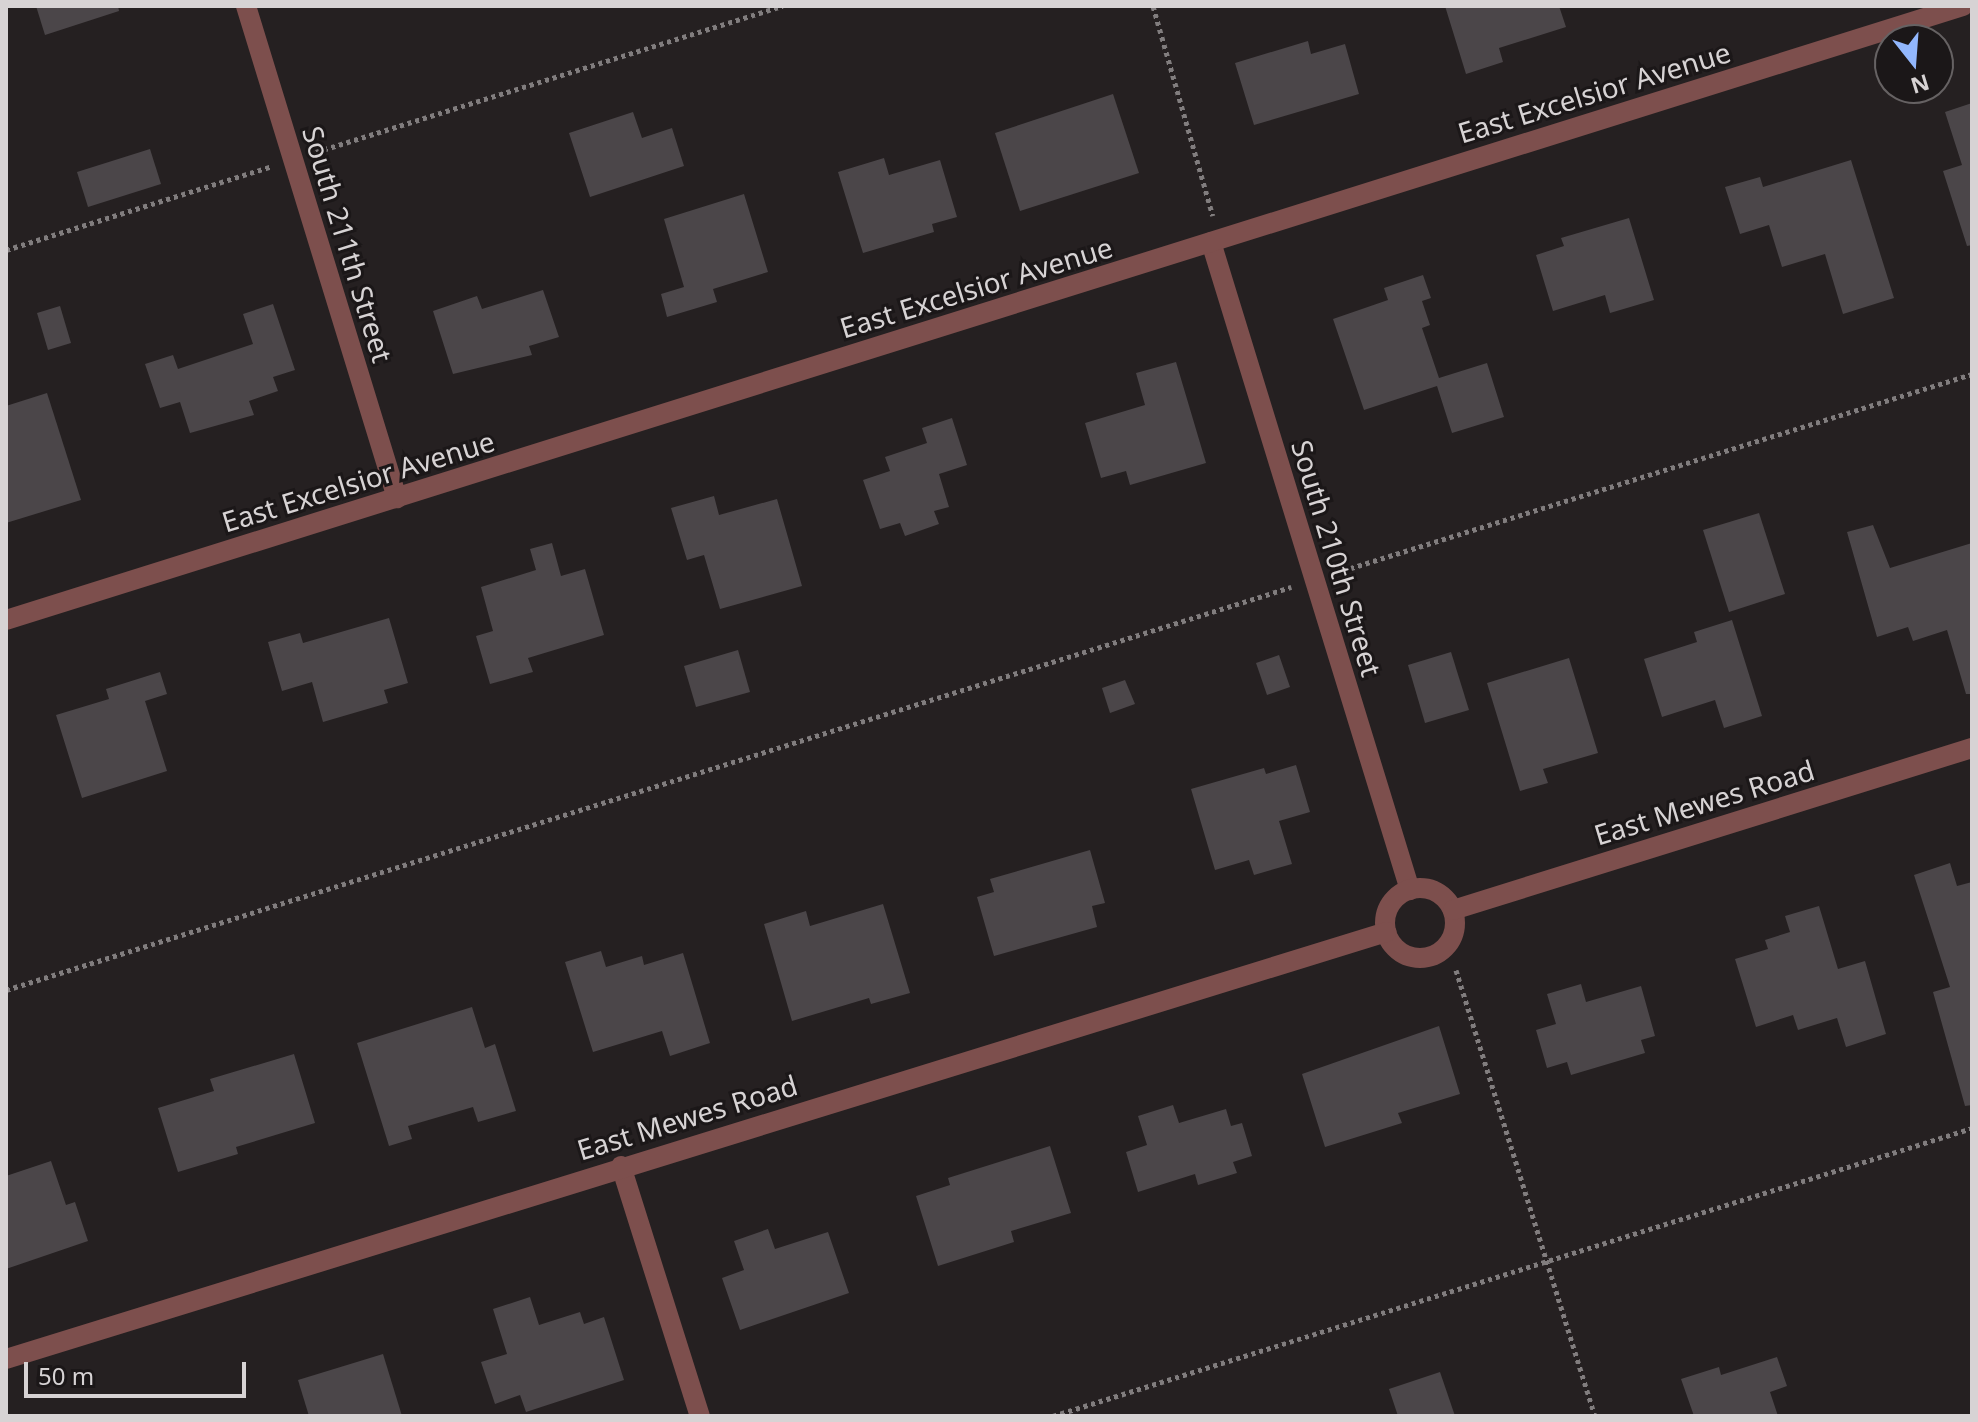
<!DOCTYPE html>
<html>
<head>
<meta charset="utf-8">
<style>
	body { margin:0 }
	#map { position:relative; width:1978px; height:1422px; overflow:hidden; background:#252021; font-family:"Noto Sans",sans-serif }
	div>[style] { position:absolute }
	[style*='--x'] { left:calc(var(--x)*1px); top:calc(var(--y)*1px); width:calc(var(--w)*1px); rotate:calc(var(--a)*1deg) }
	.building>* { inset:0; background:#4b4649 }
	.path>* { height:5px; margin-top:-2.5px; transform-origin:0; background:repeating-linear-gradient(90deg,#817d7e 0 4px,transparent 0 8px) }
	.minor>* { height:20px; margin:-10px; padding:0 10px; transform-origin:10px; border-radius:10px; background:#7d4f4d }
	.minor>.ring { margin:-10px; padding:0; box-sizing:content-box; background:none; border:20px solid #7d4f4d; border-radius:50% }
	span { translate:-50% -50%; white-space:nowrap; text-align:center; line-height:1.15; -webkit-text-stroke:6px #1b1718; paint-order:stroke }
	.street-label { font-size:28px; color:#d7d3d4 }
	.frame { position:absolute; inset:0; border:8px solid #d7d3d4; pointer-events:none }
	.north { position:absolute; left:1874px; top:24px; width:80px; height:80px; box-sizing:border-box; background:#1b1718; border:2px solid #666263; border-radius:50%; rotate:163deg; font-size:22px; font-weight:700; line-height:32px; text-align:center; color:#d7d3d4 }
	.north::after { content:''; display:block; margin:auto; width:28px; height:36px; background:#92b7fd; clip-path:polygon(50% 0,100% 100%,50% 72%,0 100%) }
	.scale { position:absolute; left:24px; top:1362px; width:222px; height:36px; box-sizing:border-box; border:4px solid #d7d3d4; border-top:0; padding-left:10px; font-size:24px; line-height:28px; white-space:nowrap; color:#d7d3d4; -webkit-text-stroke:6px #1b1718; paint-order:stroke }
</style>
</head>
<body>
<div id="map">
	<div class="building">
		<div style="clip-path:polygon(36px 6px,118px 6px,119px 11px,45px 35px)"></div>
		<div style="clip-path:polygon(1445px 6px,1559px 6px,1566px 27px,1499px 48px,1503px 62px,1466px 74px)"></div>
		<div style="clip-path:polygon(1308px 41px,1311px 54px,1345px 44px,1359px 94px,1254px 125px,1235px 63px)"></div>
		<div style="clip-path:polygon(1113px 94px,1139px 173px,1020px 211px,995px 133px)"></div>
		<div style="clip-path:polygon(1972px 103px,1972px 245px,1967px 246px,1943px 171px,1962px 165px,1945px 112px)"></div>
		<div style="clip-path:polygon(633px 112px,642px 138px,672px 128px,684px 166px,590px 197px,569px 133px)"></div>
		<div style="clip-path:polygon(150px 149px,161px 184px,88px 207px,77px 172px)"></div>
		<div style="clip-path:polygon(884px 158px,889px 175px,940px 160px,957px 217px,932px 224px,934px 232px,863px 253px,838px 172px)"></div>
		<div style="clip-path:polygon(1851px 160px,1894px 298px,1843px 314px,1825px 254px,1782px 267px,1769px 225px,1740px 234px,1725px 187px,1760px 177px,1763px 187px)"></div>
		<div style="clip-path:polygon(744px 194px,768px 272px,713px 289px,717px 302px,667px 317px,661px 294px,684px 287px,664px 219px)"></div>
		<div style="clip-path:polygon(1629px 218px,1654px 300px,1610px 313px,1605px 295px,1553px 311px,1536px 255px,1564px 246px,1561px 238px)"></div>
		<div style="clip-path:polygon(1423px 275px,1431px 298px,1422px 301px,1430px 325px,1422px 328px,1439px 378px,1487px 363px,1504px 417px,1452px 433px,1437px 386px,1364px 410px,1333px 319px,1388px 300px,1384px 288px)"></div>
		<div style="clip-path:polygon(543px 290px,559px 337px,529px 346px,532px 355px,453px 374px,433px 311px,477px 296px,482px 309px)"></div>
		<div style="clip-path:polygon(273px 304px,295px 370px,273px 377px,278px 391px,249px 401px,254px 415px,190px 433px,180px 402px,160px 408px,145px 364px,173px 355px,178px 369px,253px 344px,243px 314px)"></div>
		<div style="clip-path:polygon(60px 306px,71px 343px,48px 350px,37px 313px)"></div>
		<div style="clip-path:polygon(1176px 362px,1206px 463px,1130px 485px,1126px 471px,1101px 478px,1085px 423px,1145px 405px,1136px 373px)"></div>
		<div style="clip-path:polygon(47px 393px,81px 500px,6px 523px,6px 406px)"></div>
		<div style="clip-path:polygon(952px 418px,967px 465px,939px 474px,949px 507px,934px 511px,939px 524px,905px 536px,900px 523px,880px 529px,863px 480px,890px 471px,885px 457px,927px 443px,922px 428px)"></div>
		<div style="clip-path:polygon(714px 496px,719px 515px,777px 499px,802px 586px,720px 609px,704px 555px,687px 560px,671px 508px)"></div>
		<div style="clip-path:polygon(1759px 513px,1785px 594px,1729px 612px,1703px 530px)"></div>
		<div style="clip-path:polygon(1873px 525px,1890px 568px,1972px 543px,1972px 694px,1966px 694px,1947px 630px,1913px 641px,1908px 627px,1877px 637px,1847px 532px)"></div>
		<div style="clip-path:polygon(552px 543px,561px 576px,585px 569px,604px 635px,528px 658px,533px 672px,490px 684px,476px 636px,493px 631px,481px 587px,536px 570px,530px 549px)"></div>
		<div style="clip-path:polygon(389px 618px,408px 683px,384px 690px,388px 703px,323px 722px,312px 682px,282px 691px,268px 642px,300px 633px,303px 643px)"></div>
		<div style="clip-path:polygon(1732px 620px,1762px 716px,1724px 728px,1715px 700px,1662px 717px,1644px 659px,1697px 642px,1694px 632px)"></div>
		<div style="clip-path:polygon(738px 650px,750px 692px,696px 707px,684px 666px)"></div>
		<div style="clip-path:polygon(1451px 652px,1469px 710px,1425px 723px,1408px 665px)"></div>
		<div style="clip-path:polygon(1279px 655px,1290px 687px,1267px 695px,1256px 663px)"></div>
		<div style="clip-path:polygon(1569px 658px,1598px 753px,1543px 769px,1548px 783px,1520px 791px,1487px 683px)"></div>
		<div style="clip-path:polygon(160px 672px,167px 694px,145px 701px,167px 771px,82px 798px,56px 715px,109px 699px,106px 689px)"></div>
		<div style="clip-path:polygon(1125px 680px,1135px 704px,1110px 713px,1102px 688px)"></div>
		<div style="clip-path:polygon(1296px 765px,1310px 812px,1279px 821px,1292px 864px,1254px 875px,1249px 860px,1215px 870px,1191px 789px,1264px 768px,1266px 774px)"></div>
		<div style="clip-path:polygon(1090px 850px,1105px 903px,1092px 906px,1097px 927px,994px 956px,977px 897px,994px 892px,990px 879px)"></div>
		<div style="clip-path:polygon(1950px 863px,1957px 886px,1972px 882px,1972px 1105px,1965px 1106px,1933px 992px,1950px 987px,1914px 875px)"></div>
		<div style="clip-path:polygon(883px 904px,910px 993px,871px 1004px,869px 998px,792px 1021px,764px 924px,806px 911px,810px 926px)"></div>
		<div style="clip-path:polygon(1819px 906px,1838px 969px,1865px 961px,1886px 1034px,1846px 1047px,1837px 1018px,1798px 1030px,1793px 1015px,1756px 1027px,1735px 959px,1768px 949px,1765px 940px,1790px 932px,1785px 916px)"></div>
		<div style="clip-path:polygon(601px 951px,606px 967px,642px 956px,644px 965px,683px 953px,710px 1043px,670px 1056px,662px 1031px,593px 1052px,565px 962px)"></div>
		<div style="clip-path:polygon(1581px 984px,1586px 1002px,1641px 986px,1655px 1036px,1641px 1040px,1645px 1053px,1571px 1075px,1567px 1062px,1547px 1068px,1536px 1030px,1556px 1024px,1547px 994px)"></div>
		<div style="clip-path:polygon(472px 1007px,485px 1048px,495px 1044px,516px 1111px,478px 1122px,473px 1107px,408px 1126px,412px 1139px,389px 1146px,357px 1043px)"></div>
		<div style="clip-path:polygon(1439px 1026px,1460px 1094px,1398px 1113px,1402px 1123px,1325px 1147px,1302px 1074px)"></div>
		<div style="clip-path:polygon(294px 1054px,315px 1123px,236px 1147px,238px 1154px,178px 1172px,158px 1108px,214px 1091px,210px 1079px)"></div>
		<div style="clip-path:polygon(1173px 1105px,1179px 1123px,1226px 1109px,1231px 1126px,1242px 1123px,1252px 1156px,1233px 1162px,1237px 1173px,1198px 1185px,1195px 1174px,1138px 1192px,1126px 1152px,1147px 1145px,1138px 1116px)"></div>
		<div style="clip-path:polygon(1050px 1146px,1071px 1213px,1011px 1231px,1014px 1242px,938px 1266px,916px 1196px,950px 1185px,948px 1178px)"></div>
		<div style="clip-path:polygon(51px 1161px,66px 1205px,75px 1202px,88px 1241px,6px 1269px,6px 1176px)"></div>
		<div style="clip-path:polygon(768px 1229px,775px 1249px,828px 1232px,849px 1293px,740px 1330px,722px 1278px,744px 1270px,734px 1241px)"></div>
		<div style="clip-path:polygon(530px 1297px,539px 1325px,580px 1312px,584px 1324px,604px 1317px,624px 1380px,526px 1412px,520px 1395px,495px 1404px,481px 1362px,507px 1354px,493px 1309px)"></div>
		<div style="clip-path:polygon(383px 1354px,402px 1416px,309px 1416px,298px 1380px)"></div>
		<div style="clip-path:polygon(1777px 1357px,1787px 1386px,1770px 1392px,1778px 1416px,1694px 1416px,1681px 1379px,1719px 1367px,1721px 1375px)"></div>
		<div style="clip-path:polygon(1440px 1372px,1455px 1416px,1398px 1416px,1389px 1389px)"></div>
	</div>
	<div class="path">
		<div style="--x:1153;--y:6;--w:218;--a:74.1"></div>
		<div style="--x:316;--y:152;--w:489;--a:-17.4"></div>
		<div style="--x:6;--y:250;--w:279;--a:-17.5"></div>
		<div style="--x:1335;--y:573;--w:667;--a:-17.35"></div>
		<div style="--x:1456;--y:970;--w:467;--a:72.7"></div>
		<div style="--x:6;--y:990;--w:1347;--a:-17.41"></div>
		<div style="--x:1053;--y:1416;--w:963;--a:-17.4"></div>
	</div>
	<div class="minor">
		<div style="--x:246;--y:6;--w:515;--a:72.94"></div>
		<div style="--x:1211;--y:242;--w:678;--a:72.93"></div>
		<div style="--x:6;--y:620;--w:2051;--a:-17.42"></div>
		<div class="ring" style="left:1385px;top:888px;width:50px;height:50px"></div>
		<div style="--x:1453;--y:910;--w:544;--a:-17.34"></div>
		<div style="--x:621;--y:1166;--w:262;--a:72.5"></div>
		<div style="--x:6;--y:1359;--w:1445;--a:-17.19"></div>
	</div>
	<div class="street-label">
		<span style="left:1594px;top:92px;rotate:-17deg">East Excelsior Avenue</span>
		<span style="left:348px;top:244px;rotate:73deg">South 211th Street</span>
		<span style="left:976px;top:287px;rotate:-17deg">East Excelsior Avenue</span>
		<span style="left:358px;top:481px;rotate:-17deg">East Excelsior Avenue</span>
		<span style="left:1337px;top:558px;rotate:73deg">South 210th Street</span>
		<span style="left:1704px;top:802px;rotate:-17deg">East Mewes Road</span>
		<span style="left:687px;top:1117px;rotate:-17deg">East Mewes Road</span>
	</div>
	<div class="frame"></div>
	<div class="north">N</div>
	<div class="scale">50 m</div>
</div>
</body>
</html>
